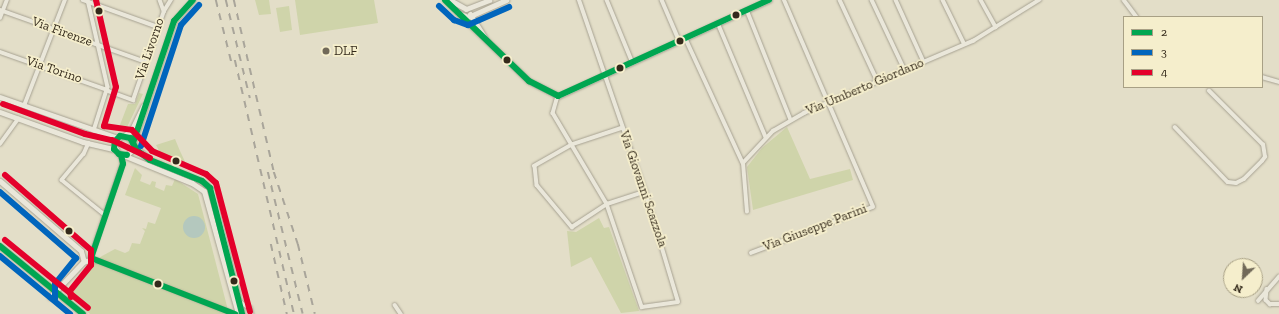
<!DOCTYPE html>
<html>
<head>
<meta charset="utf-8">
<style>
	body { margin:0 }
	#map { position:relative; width:1279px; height:314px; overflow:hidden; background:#e3dec8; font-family:"Zilla Slab",serif }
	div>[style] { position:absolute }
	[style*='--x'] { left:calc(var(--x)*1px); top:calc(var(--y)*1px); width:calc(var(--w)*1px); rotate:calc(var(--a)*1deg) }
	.green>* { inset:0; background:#cfd4aa }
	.water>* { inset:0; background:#b4c8be }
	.round { border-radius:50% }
	.roads { filter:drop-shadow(0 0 1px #a7a292) drop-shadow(0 0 1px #a7a292) }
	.street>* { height:3.5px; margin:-1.75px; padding:0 1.75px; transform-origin:1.75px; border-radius:1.75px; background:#eae7da }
	.secondary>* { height:5px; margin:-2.5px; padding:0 2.5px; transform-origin:2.5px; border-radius:2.5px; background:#eae7da }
	.rail>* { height:1.5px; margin-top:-0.75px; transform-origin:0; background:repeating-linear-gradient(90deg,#a9a59a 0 7px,transparent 0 14px) }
	.bus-1>* { height:6px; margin:-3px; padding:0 3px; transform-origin:3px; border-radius:3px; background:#00a651 }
	.bus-2>* { height:6px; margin:-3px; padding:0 3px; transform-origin:3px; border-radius:3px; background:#0065bd }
	.bus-3>* { height:6px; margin:-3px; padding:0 3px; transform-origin:3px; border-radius:3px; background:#e4002b }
	.dots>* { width:11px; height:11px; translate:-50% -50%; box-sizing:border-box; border:2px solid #f5eecc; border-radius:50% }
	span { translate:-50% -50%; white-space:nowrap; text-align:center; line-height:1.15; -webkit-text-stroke:3.5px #f5eecc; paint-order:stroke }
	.street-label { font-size:13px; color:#342a1b }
	.poi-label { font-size:13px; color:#342a1b }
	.left { translate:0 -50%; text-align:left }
	.legend { position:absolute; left:1123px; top:16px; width:140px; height:72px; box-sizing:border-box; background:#f5eecc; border:1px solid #a8a085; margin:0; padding:5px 7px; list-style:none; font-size:12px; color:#342a1b }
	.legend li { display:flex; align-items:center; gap:8px; height:20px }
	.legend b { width:20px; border:1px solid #a8a085 }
	.north { position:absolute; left:1223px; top:258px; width:40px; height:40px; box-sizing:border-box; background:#f5eecc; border:1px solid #a8a085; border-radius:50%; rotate:205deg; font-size:11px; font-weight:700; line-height:16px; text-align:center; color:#342a1b }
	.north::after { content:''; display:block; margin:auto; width:14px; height:18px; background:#716958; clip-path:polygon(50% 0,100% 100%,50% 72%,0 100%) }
</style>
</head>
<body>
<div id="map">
	<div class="green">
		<div style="clip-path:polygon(255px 0,269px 0,271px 14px,259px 15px)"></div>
		<div style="clip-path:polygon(295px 0,374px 0,378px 23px,300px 35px)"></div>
		<div style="clip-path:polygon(289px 6px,292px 30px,280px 32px,276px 8px)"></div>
		<div style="clip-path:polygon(139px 93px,143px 94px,127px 127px,118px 130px,128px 104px,135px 104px)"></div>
		<div style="clip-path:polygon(787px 127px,810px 179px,850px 169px,853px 180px,753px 210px,747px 167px,762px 148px)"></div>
		<div style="clip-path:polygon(175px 139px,180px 151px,188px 168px,164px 160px,156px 145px)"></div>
		<div style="clip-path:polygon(135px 168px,142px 175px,140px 181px,150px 185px,152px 181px,156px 182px,155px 187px,164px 191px,166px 185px,172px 186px,175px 179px,198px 194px,229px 314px,90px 314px,67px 294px,87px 268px,102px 256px,115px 249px,125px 253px,129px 251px,132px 243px,140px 244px,145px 231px,142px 228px,146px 229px,148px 222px,155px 224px,161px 208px,125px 195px)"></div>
		<div style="clip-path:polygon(599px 218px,604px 228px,609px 227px,639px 311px,621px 313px,591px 257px,571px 267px,567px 231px,576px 232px)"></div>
	</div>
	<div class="water">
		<div class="round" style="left:183px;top:216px;width:22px;height:22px"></div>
	</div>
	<div class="roads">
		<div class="street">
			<div style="--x:83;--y:0;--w:80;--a:19.8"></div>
			<div style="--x:88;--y:0;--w:89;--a:77.1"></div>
			<div style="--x:108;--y:87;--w:46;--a:107.7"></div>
			<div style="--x:160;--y:0;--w:12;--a:70"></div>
			<div style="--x:607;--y:0;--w:68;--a:67.6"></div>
			<div style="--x:662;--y:0;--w:46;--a:66.8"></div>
			<div style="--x:840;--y:0;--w:90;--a:65.1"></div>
			<div style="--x:872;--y:0;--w:77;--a:64.8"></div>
			<div style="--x:896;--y:0;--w:68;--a:65.7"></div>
			<div style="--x:943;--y:0;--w:48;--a:64"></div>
			<div style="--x:981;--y:0;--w:31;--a:61"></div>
			<div style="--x:1124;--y:0;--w:21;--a:53"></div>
			<div style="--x:0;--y:10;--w:155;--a:19.6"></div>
			<div style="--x:747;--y:10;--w:118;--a:68.2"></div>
			<div style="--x:0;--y:18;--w:19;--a:-69"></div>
			<div style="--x:718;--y:23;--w:124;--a:67.2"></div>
			<div style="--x:686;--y:39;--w:136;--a:65.3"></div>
			<div style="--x:0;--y:52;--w:114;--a:19.4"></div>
			<div style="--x:1262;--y:77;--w:18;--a:16"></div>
			<div style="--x:108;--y:91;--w:27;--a:20"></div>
			<div style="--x:133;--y:100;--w:94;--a:-70.8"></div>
			<div style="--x:164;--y:11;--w:13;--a:-58"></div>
			<div style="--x:558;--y:96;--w:18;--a:106"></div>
			<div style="--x:553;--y:113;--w:106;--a:59.3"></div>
			<div style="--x:607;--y:204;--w:109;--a:71.2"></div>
			<div style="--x:642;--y:307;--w:36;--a:-8"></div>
			<div style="--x:678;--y:302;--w:115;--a:-106.7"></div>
			<div style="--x:645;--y:192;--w:203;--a:-109"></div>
			<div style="--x:24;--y:106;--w:114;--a:-68.9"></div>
			<div style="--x:1175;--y:127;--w:76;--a:46.1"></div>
			<div style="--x:1228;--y:182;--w:8;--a:7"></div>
			<div style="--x:1236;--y:183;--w:9;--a:-27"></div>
			<div style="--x:1244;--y:179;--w:25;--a:-45"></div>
			<div style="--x:1262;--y:161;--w:5;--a:-53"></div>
			<div style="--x:1265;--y:157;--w:12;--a:-99"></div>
			<div style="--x:1263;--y:145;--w:76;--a:-135"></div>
			<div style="--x:623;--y:128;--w:54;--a:161.6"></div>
			<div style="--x:572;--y:145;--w:43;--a:150.4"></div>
			<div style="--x:535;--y:166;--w:19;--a:84"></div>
			<div style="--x:537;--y:185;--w:55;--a:50.2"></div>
			<div style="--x:572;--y:227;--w:42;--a:-33.3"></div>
			<div style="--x:607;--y:204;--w:40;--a:-18"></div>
			<div style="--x:89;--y:143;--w:12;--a:114"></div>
			<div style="--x:84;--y:154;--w:34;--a:130"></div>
			<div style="--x:62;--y:180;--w:54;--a:39"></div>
			<div style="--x:0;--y:144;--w:31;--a:-54"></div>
			<div style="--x:121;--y:155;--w:9;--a:77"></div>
			<div style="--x:123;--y:164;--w:99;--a:108.8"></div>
			<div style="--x:91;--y:258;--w:155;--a:21.3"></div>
			<div style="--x:747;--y:212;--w:49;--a:-94.7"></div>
			<div style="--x:743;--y:163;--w:44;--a:-46.8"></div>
			<div style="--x:773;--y:131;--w:36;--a:-30"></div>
			<div style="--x:804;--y:113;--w:184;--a:-23.1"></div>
			<div style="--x:973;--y:41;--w:78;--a:-31.8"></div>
			<div style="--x:751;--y:253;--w:130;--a:-20.7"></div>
			<div style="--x:873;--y:207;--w:225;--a:-113.3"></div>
			<div style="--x:1267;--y:289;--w:11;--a:95"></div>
			<div style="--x:1266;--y:300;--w:6;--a:45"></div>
			<div style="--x:1270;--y:304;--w:9;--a:0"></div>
			<div style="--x:1258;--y:301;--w:32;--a:-49"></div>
			<div style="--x:240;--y:302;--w:12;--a:31"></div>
			<div style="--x:250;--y:308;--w:6;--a:72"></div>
			<div style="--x:395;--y:305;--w:11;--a:56"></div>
		</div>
		<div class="secondary">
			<div style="--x:445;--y:0;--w:18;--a:45"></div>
			<div style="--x:458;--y:13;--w:11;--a:22"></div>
			<div style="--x:468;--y:17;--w:42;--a:-24.1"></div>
			<div style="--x:450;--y:0;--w:18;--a:29"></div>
			<div style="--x:466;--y:9;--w:25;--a:-21"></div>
			<div style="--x:458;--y:13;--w:98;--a:43.8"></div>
			<div style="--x:529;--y:81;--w:33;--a:27"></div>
			<div style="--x:558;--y:96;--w:232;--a:-24.5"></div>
			<div style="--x:470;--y:14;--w:28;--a:58"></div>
			<div style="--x:0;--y:97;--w:125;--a:19.2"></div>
			<div style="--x:0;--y:112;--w:88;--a:19.9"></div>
			<div style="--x:83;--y:142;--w:32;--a:13"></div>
			<div style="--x:125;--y:135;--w:7;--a:-34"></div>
			<div style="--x:131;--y:131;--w:28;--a:-64"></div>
			<div style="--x:133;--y:143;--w:129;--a:-71.4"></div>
			<div style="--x:174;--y:21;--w:28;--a:-48"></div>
			<div style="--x:134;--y:146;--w:21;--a:41"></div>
			<div style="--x:150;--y:160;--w:56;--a:22"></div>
			<div style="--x:202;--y:181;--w:12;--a:42"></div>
			<div style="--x:211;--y:189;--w:129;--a:76.1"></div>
			<div style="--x:127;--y:155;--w:7;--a:-45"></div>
			<div style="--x:132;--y:150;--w:7;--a:-82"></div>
			<div style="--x:133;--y:143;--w:8;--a:-130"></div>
			<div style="--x:128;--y:137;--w:8;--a:-173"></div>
			<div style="--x:120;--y:136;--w:11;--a:124"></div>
			<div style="--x:114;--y:145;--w:9;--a:63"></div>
			<div style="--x:118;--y:153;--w:80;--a:22.1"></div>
			<div style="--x:192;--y:183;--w:14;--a:34"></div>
			<div style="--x:204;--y:191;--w:128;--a:74.5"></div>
			<div style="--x:0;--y:181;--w:107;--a:40.8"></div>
			<div style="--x:81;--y:251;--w:11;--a:75"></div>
			<div style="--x:0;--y:246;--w:107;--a:39.3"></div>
			<div style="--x:50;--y:297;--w:50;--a:-46.6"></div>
			<div style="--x:84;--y:261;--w:11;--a:-5"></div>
		</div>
	</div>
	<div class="rail">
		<div style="--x:216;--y:0;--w:70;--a:76"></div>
		<div style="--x:226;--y:0;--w:101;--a:76.2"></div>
		<div style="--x:234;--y:0;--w:177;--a:76.9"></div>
		<div style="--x:274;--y:172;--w:76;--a:71.6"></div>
		<div style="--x:298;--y:244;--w:72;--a:76.3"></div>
		<div style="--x:235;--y:60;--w:261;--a:76.9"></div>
		<div style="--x:268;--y:172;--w:146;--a:76.2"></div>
		<div style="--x:271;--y:244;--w:72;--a:77.1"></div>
	</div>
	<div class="bus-1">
		<div style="--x:445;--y:0;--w:117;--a:44"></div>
		<div style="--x:529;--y:81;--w:33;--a:27"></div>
		<div style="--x:558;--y:96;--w:232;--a:-24.5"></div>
		<div style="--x:133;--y:143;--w:129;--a:-71.4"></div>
		<div style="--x:174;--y:21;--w:28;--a:-48"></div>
		<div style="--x:121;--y:155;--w:9;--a:77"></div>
		<div style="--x:123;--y:164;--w:99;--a:108.8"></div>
		<div style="--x:91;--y:258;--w:155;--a:21.3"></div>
		<div style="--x:127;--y:155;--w:8;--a:-173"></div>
		<div style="--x:119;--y:154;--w:7;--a:-135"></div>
		<div style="--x:114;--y:149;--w:8;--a:-83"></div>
		<div style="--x:115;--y:141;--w:7;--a:-45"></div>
		<div style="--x:120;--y:136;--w:10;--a:11"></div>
		<div style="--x:130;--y:138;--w:14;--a:60"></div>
		<div style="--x:137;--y:150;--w:16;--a:38"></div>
		<div style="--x:150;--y:160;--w:56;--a:22"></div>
		<div style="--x:202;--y:181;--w:11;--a:41"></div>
		<div style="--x:210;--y:188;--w:130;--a:75.7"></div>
		<div style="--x:0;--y:246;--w:107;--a:39.3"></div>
	</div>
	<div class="bus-2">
		<div style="--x:439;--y:6;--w:21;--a:43"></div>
		<div style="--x:454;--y:20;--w:15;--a:20"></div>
		<div style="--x:468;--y:25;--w:45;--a:-23.7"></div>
		<div style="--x:141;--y:146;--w:127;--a:-71.7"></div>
		<div style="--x:181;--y:25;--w:27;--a:-48"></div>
		<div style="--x:0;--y:192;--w:101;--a:41"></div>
		<div style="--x:76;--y:258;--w:33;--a:129"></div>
		<div style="--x:55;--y:284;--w:15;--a:90"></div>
		<div style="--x:0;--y:256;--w:91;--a:39.6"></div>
	</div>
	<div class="bus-3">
		<div style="--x:96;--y:0;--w:89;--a:77.1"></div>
		<div style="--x:116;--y:87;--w:41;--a:107.1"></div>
		<div style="--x:104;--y:126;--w:28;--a:8"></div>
		<div style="--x:132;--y:130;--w:29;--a:46"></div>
		<div style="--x:152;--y:151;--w:59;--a:23.1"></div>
		<div style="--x:206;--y:174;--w:13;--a:42"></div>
		<div style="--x:216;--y:183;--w:133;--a:75.2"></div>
		<div style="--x:3;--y:104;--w:87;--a:20.1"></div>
		<div style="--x:85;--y:134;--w:28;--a:13"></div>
		<div style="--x:112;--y:140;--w:42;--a:25.3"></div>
		<div style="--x:5;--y:175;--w:114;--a:41.1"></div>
		<div style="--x:91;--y:250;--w:15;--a:90"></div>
		<div style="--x:91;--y:265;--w:33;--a:129"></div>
		<div style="--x:70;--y:291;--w:6;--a:81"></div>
		<div style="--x:5;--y:240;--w:107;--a:39.3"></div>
	</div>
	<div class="dots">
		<div style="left:99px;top:11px;background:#342a1b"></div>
		<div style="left:736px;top:15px;background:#342a1b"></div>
		<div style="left:680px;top:41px;background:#342a1b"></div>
		<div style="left:326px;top:51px;background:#716958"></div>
		<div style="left:507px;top:60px;background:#342a1b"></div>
		<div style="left:620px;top:68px;background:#342a1b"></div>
		<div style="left:176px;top:161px;background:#342a1b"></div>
		<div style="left:69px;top:231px;background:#342a1b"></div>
		<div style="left:234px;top:281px;background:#342a1b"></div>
		<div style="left:158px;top:284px;background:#342a1b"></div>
	</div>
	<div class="street-label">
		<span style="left:62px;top:32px;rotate:20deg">Via Firenze</span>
		<span style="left:150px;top:49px;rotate:-71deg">Via Livorno</span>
		<span style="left:54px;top:70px;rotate:19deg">Via Torino</span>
		<span style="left:865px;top:87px;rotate:-23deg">Via Umberto Giordano</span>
		<span style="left:643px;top:189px;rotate:71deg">Via Giovanni Scazzola</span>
		<span style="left:815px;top:228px;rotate:-21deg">Via Giuseppe Parini</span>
	</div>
	<div class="poi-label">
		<span class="left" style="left:334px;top:51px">DLF</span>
	</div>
	<ul class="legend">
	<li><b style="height:5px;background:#00a651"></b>2</li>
	<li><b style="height:5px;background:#0065bd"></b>3</li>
	<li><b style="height:5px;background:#e4002b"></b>4</li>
	</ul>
	<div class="north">N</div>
</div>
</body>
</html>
